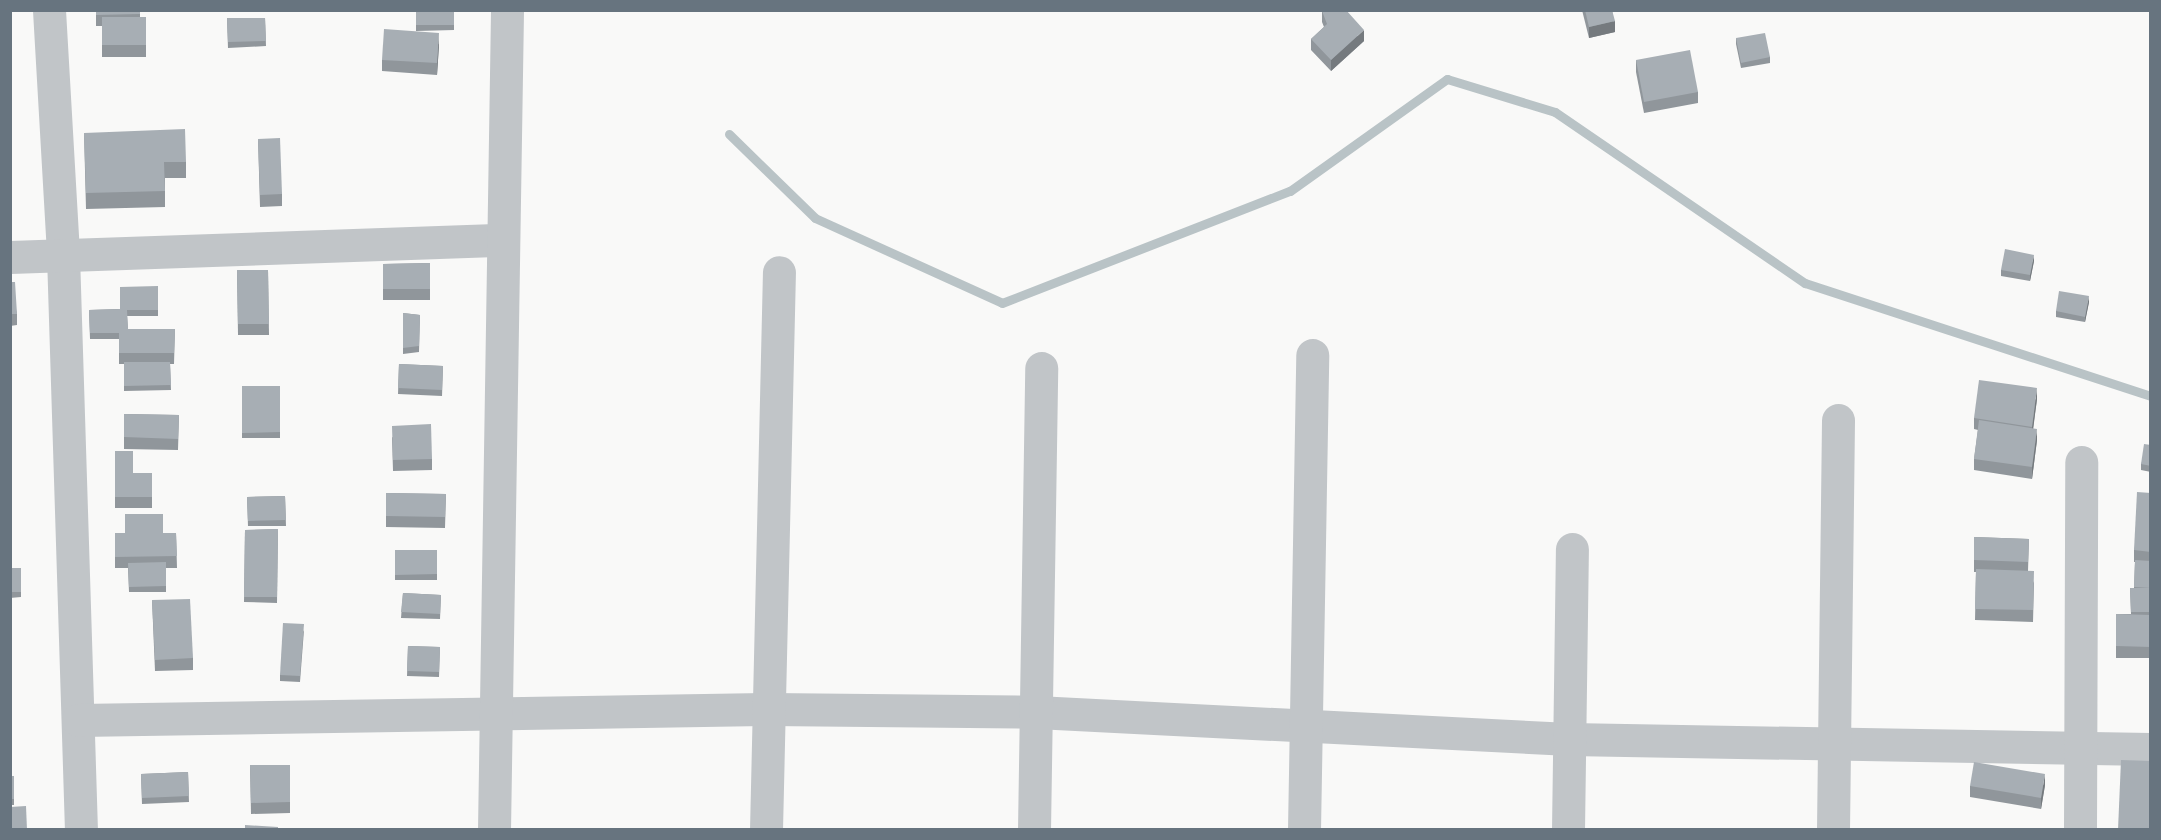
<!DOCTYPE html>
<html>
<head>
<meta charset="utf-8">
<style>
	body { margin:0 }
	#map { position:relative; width:2161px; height:840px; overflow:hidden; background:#f9f9f8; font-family:Helvetica,sans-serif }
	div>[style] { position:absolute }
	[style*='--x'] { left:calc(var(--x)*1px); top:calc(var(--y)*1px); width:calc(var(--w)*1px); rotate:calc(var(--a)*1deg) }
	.stream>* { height:9px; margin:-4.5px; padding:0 4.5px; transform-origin:4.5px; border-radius:4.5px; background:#b9c3c6 }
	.minor>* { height:33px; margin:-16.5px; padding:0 16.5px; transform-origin:16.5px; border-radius:16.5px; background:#c1c5c8 }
	.wall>* { inset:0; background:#90969b }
	.shaded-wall>* { inset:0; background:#757a7e }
	.building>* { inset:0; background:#a7aeb4 }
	span { translate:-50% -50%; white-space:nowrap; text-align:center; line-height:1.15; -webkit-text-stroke:6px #fff; paint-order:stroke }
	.frame { position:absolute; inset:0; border:12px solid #67747f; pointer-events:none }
</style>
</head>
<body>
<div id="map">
	<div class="stream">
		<div style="--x:729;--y:134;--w:120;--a:44.3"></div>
		<div style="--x:815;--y:218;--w:205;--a:24.4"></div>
		<div style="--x:1002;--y:303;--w:309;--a:-21.3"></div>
		<div style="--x:1290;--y:191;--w:193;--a:-35.5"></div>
		<div style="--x:1447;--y:79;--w:113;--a:17"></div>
		<div style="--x:1555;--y:112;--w:303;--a:34.4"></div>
		<div style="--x:1805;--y:283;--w:363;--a:18.1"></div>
	</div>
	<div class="minor">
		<div style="--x:49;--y:10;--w:245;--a:86.7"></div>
		<div style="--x:63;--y:255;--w:575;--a:88.21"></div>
		<div style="--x:10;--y:257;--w:493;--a:-2"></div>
		<div style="--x:78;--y:720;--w:691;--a:-0.91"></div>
		<div style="--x:769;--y:709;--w:267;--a:0.6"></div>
		<div style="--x:1036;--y:712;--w:534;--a:2.9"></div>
		<div style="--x:1569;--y:739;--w:581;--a:0.99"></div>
		<div style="--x:494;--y:830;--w:820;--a:-89.09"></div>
		<div style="--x:766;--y:830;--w:558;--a:-88.67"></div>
		<div style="--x:1034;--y:830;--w:462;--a:-89.1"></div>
		<div style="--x:1304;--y:830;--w:475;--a:-89"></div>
		<div style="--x:1568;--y:830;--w:281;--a:-89.2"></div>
		<div style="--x:1833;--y:830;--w:410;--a:-89.3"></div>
		<div style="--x:2080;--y:830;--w:368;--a:-89.8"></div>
	</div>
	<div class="wall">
		<div style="clip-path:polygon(96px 10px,140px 10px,140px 17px,146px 17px,146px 57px,102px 57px,102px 26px,96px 26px)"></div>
		<div style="clip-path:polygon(416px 10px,454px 10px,454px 30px,416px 31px)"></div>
		<div style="clip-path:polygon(1582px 10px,1612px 10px,1615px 32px,1589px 38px)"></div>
		<div style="clip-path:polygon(1322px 11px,1364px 41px,1331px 71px,1311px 50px,1311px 39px,1324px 27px,1322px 22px)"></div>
		<div style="clip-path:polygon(227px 18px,265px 18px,266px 46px,228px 48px)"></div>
		<div style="clip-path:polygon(1736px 38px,1770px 57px,1770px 63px,1741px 68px,1736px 44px)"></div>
		<div style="clip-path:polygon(439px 44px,437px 75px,382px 71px,382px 60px)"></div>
		<div style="clip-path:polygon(1636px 60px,1698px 92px,1698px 103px,1644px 113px,1636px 72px)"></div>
		<div style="clip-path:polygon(84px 133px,186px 162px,186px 178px,165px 178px,165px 207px,86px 209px)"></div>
		<div style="clip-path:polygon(258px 139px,282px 194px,282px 206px,260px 207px)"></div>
		<div style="clip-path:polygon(2034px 261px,2030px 281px,2001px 276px,2001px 270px)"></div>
		<div style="clip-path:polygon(430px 263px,430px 300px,383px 300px,383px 264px)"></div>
		<div style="clip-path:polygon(237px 270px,268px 270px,269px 335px,238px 335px)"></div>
		<div style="clip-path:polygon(10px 282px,17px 314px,17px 325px,10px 326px)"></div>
		<div style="clip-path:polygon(158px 286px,158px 316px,127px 316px,128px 329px,175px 329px,174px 364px,170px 364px,171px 390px,124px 391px,124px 364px,119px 364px,119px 339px,90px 339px,89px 310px,120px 309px)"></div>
		<div style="clip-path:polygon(2089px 302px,2085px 322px,2056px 317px,2056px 311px)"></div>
		<div style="clip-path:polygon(403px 313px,420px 315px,419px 352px,403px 354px)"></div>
		<div style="clip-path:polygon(399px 364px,443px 366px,442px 396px,398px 394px)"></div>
		<div style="clip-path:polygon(242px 386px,280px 386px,280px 438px,242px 438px)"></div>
		<div style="clip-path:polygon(2037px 399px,2033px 428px,2037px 440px,2032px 479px,1974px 470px,1974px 459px,1978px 430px,1974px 429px,1974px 418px)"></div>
		<div style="clip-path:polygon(124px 414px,179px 415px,178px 450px,124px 449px)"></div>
		<div style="clip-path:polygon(392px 437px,432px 459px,432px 470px,393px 471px)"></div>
		<div style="clip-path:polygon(2151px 445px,2151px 472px,2141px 470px,2141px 464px)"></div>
		<div style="clip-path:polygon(115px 451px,133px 473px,152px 473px,152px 508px,115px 508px)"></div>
		<div style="clip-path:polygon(386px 493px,446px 494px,445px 528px,386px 527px)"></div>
		<div style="clip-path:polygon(2151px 493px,2151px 658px,2116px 658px,2116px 614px,2131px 614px,2130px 588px,2134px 588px,2135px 562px,2134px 562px,2134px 550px)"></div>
		<div style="clip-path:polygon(285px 496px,286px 526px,248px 526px,247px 497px)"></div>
		<div style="clip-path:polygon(278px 529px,277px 603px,244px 602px,245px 530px)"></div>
		<div style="clip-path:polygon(115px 533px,176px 533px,177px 568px,166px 568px,166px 592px,129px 592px,128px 568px,115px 568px)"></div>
		<div style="clip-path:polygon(1974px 537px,2029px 539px,2028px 571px,2034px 583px,2033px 622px,1975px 620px,1976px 572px,1974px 572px)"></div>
		<div style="clip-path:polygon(395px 550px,437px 550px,437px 580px,395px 580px)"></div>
		<div style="clip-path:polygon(10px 568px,21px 568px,21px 597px,10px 598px)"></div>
		<div style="clip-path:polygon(403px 593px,441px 595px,440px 619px,401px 618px)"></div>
		<div style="clip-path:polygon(152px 600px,193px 658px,193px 670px,155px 671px)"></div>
		<div style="clip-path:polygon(304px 630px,300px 682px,280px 681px,280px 675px)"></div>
		<div style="clip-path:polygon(408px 646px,440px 647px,439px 677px,407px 676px)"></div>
		<div style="clip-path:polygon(250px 765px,290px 765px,290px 813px,251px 814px)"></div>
		<div style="clip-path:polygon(188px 772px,189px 802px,142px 804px,141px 774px)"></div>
		<div style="clip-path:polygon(10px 776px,14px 776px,14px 805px,10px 805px)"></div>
		<div style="clip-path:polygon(2045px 785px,2041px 809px,1970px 797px,1970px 786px)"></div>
	</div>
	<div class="shaded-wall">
		<div style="clip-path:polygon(1615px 21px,1615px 32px,1589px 38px,1589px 27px)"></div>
		<div style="clip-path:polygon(1364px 30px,1364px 41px,1331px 71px,1331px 60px)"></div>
		<div style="clip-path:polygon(439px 33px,439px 44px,437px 75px,437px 63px)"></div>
		<div style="clip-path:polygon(2034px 255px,2034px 261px,2030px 281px,2030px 275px)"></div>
		<div style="clip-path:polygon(2089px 296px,2089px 302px,2085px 322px,2085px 317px)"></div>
		<div style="clip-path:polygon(2037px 388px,2037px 399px,2032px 438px,2032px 427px)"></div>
		<div style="clip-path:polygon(2037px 429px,2037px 440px,2032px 479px,2032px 467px)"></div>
		<div style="clip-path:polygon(2045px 774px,2045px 785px,2041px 809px,2041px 798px)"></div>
	</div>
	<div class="building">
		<div style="clip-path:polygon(96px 10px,140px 10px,140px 14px,96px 15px)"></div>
		<div style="clip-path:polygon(416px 10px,454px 10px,454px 25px,416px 25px)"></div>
		<div style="clip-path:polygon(1323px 10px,1346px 10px,1364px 30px,1331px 60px,1311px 39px,1327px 24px,1322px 11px)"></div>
		<div style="clip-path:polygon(1585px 10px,1612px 10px,1615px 21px,1589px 27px)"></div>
		<div style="clip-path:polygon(102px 17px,146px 17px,146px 45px,102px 45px)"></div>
		<div style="clip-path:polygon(227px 18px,265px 18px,266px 41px,228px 42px)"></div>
		<div style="clip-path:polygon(384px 29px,439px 33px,437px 63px,382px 60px)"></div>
		<div style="clip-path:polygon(1765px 33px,1770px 57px,1741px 63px,1736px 38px)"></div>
		<div style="clip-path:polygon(1690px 50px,1698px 92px,1644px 102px,1636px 60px)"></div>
		<div style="clip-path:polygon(185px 129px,186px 162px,164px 162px,165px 191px,86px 193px,84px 133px)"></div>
		<div style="clip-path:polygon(280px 138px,282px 194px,260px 195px,258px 139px)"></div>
		<div style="clip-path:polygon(2005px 249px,2034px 255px,2030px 275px,2001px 270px)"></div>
		<div style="clip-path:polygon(430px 263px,430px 289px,383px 289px,383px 264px)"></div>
		<div style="clip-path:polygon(237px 270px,268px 270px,269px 324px,238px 324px)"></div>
		<div style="clip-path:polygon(10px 282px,15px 282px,17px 314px,10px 314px)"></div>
		<div style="clip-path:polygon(158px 286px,158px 310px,127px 310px,128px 329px,119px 329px,119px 333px,90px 333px,89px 310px,120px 309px,120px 287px)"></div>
		<div style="clip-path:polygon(2059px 291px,2089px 296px,2085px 317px,2056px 311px)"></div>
		<div style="clip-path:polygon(403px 313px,420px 315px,419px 346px,403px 348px)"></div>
		<div style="clip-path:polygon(119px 329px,175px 329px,174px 353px,119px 353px)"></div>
		<div style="clip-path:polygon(124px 362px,170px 362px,171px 385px,124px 386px)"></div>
		<div style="clip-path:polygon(399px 364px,443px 366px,442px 390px,398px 388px)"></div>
		<div style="clip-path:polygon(1979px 380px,2037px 388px,2032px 427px,1974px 418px)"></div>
		<div style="clip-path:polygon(242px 386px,280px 386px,280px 432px,242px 433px)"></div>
		<div style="clip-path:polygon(124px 414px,179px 415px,178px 439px,124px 437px)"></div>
		<div style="clip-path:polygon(1979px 420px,2037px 429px,2032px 467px,1974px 459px)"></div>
		<div style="clip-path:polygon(431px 424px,432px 459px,393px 460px,392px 426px)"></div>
		<div style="clip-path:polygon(2144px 444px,2151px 445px,2151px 466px,2141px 464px)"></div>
		<div style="clip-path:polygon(115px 451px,133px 451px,133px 473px,152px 473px,152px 497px,115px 497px)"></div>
		<div style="clip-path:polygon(2137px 492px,2151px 493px,2151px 552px,2134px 550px)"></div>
		<div style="clip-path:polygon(386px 493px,446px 494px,445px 517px,386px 516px)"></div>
		<div style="clip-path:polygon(285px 496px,286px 520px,248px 521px,247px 497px)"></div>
		<div style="clip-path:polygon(125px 514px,163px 514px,163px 533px,125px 533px)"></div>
		<div style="clip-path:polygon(278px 529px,277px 597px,244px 597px,245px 530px)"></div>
		<div style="clip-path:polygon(115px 533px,176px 533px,177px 556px,115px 557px)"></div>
		<div style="clip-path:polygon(1974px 537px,2029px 539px,2028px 562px,1974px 560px)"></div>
		<div style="clip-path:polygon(395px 550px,437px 550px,437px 574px,395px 575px)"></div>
		<div style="clip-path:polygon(2135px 560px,2151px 561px,2151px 588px,2134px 587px)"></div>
		<div style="clip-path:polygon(166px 562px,166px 586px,129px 587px,128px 563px)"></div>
		<div style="clip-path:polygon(10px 568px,21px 568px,21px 592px,10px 592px)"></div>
		<div style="clip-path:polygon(1976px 569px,2034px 571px,2033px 610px,1975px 609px)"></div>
		<div style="clip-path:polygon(2130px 588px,2151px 588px,2151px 612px,2131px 612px)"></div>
		<div style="clip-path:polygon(403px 593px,441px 595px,440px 614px,401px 612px)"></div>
		<div style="clip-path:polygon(190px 599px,193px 658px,155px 660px,152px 600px)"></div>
		<div style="clip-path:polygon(2116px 614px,2151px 615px,2151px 647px,2116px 646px)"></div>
		<div style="clip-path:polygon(283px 623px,304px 624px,300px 676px,280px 675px)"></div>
		<div style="clip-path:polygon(408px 646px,440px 647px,439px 672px,407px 671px)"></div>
		<div style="clip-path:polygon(2121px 760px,2151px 761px,2151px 830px,2118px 830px)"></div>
		<div style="clip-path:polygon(1974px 762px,2045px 774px,2041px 798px,1970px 786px)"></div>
		<div style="clip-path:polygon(250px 765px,290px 765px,290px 802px,251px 803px)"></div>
		<div style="clip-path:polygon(188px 772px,189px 796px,142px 798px,141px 774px)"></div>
		<div style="clip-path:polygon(10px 776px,14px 776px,14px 799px,10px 799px)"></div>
		<div style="clip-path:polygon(26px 806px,27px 830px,10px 830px,10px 807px)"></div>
		<div style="clip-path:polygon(245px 825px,278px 827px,278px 830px,245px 830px)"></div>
	</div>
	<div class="frame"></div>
</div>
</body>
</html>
